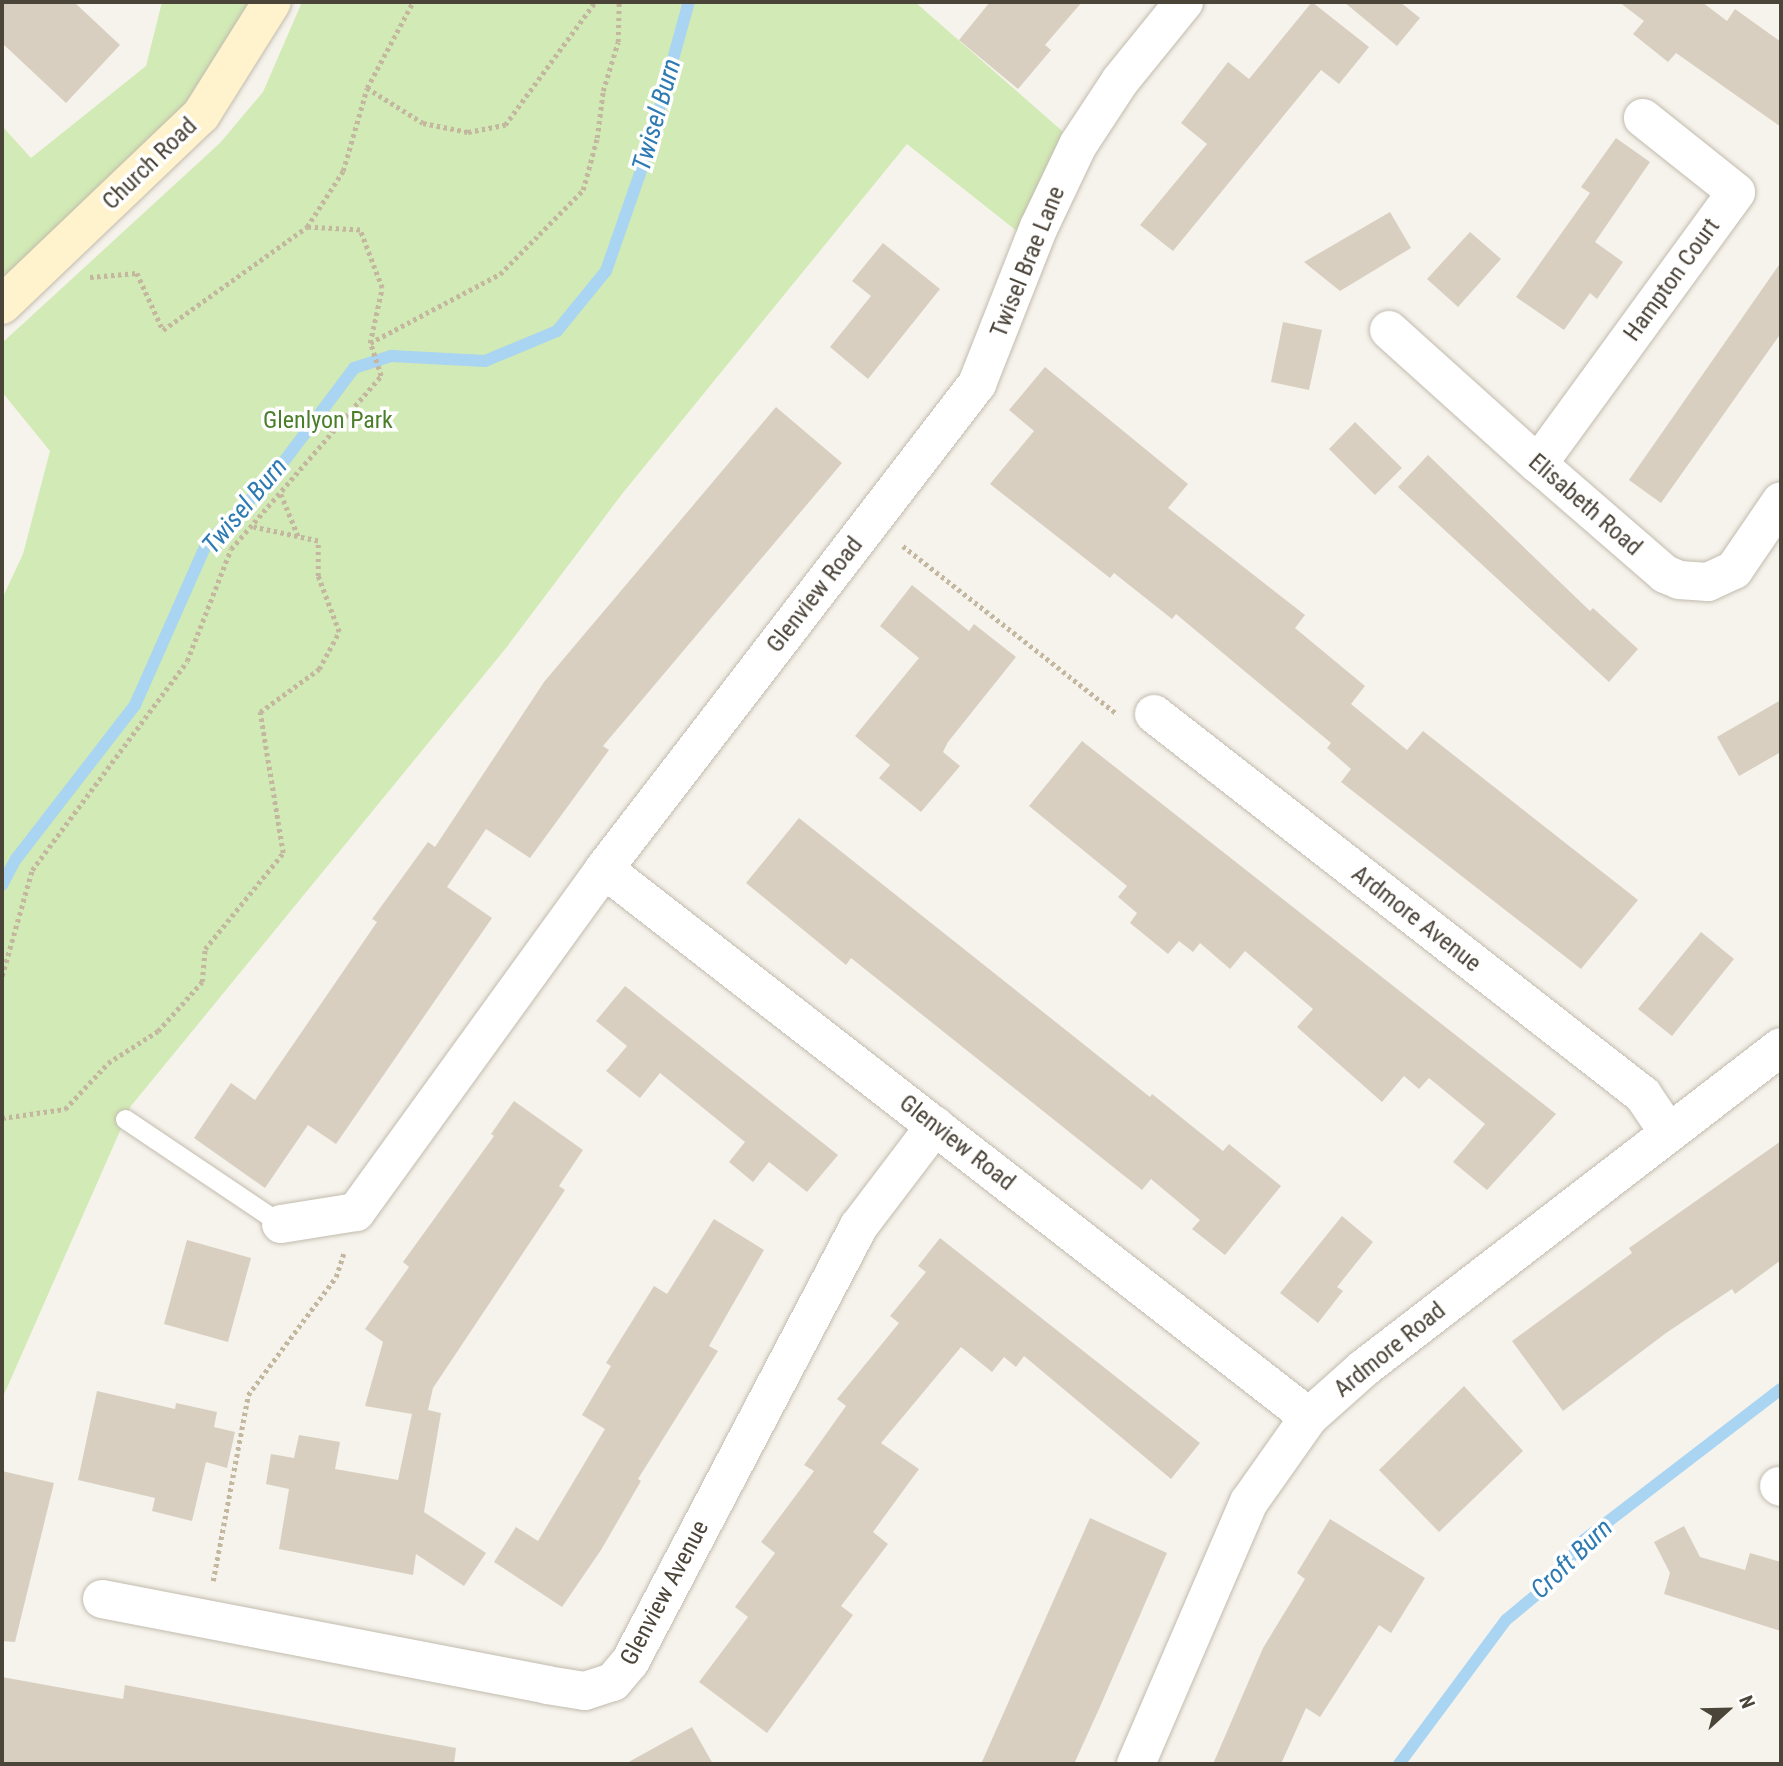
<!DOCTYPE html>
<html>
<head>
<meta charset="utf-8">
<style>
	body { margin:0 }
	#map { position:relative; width:1783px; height:1766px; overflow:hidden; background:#f6f3ec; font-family:"Roboto Condensed",sans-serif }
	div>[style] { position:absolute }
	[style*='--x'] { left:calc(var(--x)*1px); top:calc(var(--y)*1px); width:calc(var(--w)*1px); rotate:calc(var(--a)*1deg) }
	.green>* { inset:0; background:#d2eab5 }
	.stream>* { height:12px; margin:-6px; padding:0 6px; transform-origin:6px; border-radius:6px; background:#a9d4f2 }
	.building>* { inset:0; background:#d8cfc1 }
	.path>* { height:4.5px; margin-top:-2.25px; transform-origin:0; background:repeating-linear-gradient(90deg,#c4b79f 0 3.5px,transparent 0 7px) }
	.roads { filter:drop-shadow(0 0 2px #c2bbae) drop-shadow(0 0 2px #c2bbae) }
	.lane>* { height:19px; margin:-9.5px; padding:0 9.5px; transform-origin:9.5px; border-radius:9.5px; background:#fff }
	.street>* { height:38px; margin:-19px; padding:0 19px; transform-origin:19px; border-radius:19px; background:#fff }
	.secondary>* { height:38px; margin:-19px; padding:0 19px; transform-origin:19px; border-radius:19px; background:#fff3cd }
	span { translate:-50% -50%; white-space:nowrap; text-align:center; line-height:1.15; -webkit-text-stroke:7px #fff; paint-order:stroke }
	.street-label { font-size:24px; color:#4b4439 }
	.park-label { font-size:24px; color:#4a7f2a }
	.water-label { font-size:26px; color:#2e7ab2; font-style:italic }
	.frame { position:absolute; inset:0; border:4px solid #4b4439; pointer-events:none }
	.north { position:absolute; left:1692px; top:1675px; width:70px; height:70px; -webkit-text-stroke:5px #fff; paint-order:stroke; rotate:68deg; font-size:19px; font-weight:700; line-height:28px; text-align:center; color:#4b4439 }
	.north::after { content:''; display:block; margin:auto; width:24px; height:32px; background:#4b4439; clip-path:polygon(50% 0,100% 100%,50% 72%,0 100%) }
</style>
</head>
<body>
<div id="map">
	<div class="green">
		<div style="clip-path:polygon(162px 2px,258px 2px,177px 122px,8px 279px,2px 270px,2px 126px,31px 158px,146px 66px)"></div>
		<div style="clip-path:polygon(302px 2px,915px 2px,1078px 145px,1033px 244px,907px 144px,622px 494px,506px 648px,131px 1106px,2px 1399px,2px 599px,23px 554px,50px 451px,2px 392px,2px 343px,220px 143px,263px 92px)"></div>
	</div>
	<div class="stream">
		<div style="--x:2;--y:885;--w:30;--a:-62"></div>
		<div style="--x:16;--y:859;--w:195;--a:-52.3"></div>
		<div style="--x:135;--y:705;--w:175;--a:-66.1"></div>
		<div style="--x:206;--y:545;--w:96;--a:-45.8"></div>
		<div style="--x:273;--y:476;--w:135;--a:-53.1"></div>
		<div style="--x:354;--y:368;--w:39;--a:-18"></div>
		<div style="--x:391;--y:356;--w:94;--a:3"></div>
		<div style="--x:485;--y:361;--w:78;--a:-22.6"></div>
		<div style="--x:557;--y:331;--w:77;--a:-50.8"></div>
		<div style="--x:606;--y:271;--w:125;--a:-70.8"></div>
		<div style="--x:647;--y:153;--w:157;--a:-74.5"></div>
		<div style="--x:1399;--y:1764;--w:179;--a:-53.4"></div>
		<div style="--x:1506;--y:1620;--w:61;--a:-39.7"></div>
		<div style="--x:1553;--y:1581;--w:51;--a:-52.9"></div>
		<div style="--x:1584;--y:1540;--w:248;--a:-37.5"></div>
	</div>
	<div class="building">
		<div style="clip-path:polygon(2px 2px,74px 2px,120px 45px,66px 103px,2px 43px)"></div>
		<div style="clip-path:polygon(990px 2px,1082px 2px,1045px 45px,1051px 50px,1018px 89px,959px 40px)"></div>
		<div style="clip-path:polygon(1312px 2px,1369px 47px,1339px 84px,1321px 70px,1173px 251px,1140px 225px,1207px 144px,1181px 123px,1228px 62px,1249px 79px)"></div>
		<div style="clip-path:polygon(1344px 2px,1400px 2px,1420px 18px,1397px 46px)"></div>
		<div style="clip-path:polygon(1619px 2px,1702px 2px,1727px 21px,1735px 9px,1781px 42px,1781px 127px,1676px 53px,1668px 62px,1633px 34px,1644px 21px)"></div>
		<div style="clip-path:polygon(1616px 138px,1650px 162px,1595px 242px,1623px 262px,1597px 299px,1590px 293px,1564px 330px,1516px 297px,1590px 193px,1581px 187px)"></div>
		<div style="clip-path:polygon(1390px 212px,1411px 248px,1340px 291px,1304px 262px)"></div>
		<div style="clip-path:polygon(1470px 232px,1501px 259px,1458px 307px,1427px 279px)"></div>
		<div style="clip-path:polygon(883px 243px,940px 289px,868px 379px,830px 347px,871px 296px,852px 281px)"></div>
		<div style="clip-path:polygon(1781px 262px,1781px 333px,1661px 503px,1629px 480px)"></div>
		<div style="clip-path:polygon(1283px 322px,1322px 330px,1309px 390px,1271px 382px)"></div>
		<div style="clip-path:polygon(1045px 367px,1188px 484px,1168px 508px,1305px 615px,1295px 628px,1365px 686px,1351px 704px,1407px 750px,1423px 731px,1638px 900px,1581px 969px,1341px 782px,1351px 769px,1327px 748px,1331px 743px,1176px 614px,1172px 619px,1114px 573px,1110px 578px,990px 484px,1034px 431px,1009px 410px)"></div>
		<div style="clip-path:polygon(776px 407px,842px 463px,603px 746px,609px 750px,530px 858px,486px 829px,447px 887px,492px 918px,336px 1144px,308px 1125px,265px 1188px,194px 1138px,231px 1083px,255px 1100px,377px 922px,372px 919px,428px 842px,435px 847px,544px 682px)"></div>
		<div style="clip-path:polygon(1355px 422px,1402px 468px,1375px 495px,1329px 449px)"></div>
		<div style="clip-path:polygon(1428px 455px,1590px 611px,1593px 608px,1638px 649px,1609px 682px,1398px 487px)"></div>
		<div style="clip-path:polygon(912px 585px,969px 631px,974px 624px,1016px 657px,948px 742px,943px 752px,960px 766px,921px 812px,879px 778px,890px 765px,855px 736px,919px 658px,880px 626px)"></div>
		<div style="clip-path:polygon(1781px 700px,1781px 752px,1739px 776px,1717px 737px)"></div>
		<div style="clip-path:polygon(1082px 741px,1556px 1114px,1487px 1190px,1453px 1162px,1485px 1124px,1429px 1078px,1419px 1089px,1404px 1076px,1382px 1102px,1297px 1027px,1313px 1009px,1245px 951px,1230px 969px,1200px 943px,1193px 952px,1179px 941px,1168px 954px,1130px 923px,1137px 913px,1118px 897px,1127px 886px,1029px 806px)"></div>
		<div style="clip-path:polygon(799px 818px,1150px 1097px,1152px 1094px,1223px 1151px,1229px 1144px,1281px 1186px,1225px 1255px,1192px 1229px,1200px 1220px,1151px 1179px,1142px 1190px,851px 958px,846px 965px,746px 883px)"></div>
		<div style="clip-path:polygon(1701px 932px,1734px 959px,1672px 1036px,1638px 1009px)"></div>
		<div style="clip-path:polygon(625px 986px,838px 1155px,807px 1192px,769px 1162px,753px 1182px,729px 1162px,745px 1142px,660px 1073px,640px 1098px,606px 1071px,627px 1046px,596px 1021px)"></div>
		<div style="clip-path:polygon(514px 1101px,583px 1150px,559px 1186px,565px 1190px,433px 1388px,428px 1410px,441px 1413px,424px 1512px,486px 1553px,464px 1586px,416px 1554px,413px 1575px,279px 1549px,289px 1489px,266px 1484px,271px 1454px,294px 1458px,299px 1435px,340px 1442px,335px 1469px,398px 1480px,412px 1414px,365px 1406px,383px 1342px,365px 1329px,409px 1267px,403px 1262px,494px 1136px,491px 1134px)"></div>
		<div style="clip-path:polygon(1781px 1141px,1781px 1260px,1735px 1294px,1732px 1289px,1666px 1333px,1563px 1411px,1512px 1341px,1632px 1253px,1629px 1248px)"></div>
		<div style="clip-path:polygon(1342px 1216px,1373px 1242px,1337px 1287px,1343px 1291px,1318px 1323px,1280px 1293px)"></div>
		<div style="clip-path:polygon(714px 1219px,764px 1250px,709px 1346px,718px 1351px,638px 1479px,641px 1481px,601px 1550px,562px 1607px,494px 1562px,516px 1527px,538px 1541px,605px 1429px,582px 1415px,611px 1366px,606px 1363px,654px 1286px,667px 1294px)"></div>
		<div style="clip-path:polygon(940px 1238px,1200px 1443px,1171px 1479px,1024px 1356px,1016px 1367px,1004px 1357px,992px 1372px,961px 1347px,881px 1443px,919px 1469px,873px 1532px,888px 1544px,841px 1606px,853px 1615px,767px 1733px,699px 1682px,748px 1617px,735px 1607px,775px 1553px,761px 1542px,814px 1471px,804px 1465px,846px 1406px,837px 1399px,899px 1323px,890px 1316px,926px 1272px,918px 1266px)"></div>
		<div style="clip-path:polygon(187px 1240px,251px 1258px,228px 1342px,164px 1324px)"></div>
		<div style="clip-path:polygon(1464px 1386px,1523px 1451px,1439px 1532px,1379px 1470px)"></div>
		<div style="clip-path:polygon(97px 1391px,175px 1409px,176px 1403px,217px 1412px,214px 1427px,235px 1432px,227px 1468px,206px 1462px,192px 1521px,152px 1511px,155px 1498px,78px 1480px)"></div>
		<div style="clip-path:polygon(2px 1471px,54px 1483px,15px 1642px,2px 1641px)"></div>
		<div style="clip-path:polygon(1090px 1518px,1167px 1553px,1099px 1709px,1074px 1764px,981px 1764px)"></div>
		<div style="clip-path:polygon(1330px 1519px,1425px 1578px,1391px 1633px,1379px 1625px,1320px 1717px,1306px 1708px,1281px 1764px,1213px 1764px,1263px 1648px,1305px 1579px,1297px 1573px)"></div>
		<div style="clip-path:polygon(1684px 1526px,1700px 1557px,1745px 1570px,1750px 1553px,1781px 1562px,1781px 1631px,1664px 1594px,1670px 1573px,1654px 1542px)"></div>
		<div style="clip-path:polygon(2px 1677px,123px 1699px,125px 1685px,456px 1748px,454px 1764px,2px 1764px)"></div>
		<div style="clip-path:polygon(692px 1727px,713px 1764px,625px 1764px)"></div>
	</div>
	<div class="path">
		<div style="--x:367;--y:88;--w:66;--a:32"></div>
		<div style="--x:423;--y:123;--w:46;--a:11.3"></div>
		<div style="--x:468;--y:132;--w:38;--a:-11"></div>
		<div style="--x:505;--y:125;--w:152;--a:-53.8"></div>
		<div style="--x:90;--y:277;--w:47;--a:-4.9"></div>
		<div style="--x:137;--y:273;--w:63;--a:65.5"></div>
		<div style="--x:163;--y:330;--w:177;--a:-35.6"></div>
		<div style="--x:307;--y:227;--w:67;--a:-57.3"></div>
		<div style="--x:343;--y:171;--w:86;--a:-73.9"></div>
		<div style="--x:367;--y:88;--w:98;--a:-61.9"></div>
		<div style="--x:370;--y:343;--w:147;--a:-28"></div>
		<div style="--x:500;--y:274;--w:118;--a:-45.3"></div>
		<div style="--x:583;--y:190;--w:54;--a:-74.9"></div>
		<div style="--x:597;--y:138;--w:47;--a:-82.7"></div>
		<div style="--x:603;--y:91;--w:51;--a:-73"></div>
		<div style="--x:618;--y:42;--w:40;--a:-88.6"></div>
		<div style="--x:281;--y:494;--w:48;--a:67.8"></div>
		<div style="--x:903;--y:546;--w:271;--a:38.1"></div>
		<div style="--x:2;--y:976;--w:110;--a:-74.2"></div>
		<div style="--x:32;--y:870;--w:260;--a:-53.4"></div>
		<div style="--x:187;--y:661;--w:120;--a:-68.6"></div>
		<div style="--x:231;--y:549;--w:229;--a:-49.1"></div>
		<div style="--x:381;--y:376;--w:35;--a:-108"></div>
		<div style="--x:370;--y:343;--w:56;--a:-77.7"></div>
		<div style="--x:382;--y:288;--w:62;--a:-110.8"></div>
		<div style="--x:360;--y:230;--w:53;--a:-176.8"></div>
		<div style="--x:2;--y:1118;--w:64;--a:-8.1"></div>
		<div style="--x:65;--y:1109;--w:63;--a:-46.9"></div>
		<div style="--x:108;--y:1063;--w:59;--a:-32.6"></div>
		<div style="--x:158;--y:1031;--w:66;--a:-48.1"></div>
		<div style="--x:202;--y:982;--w:33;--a:-85"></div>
		<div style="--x:205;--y:949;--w:124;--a:-50.9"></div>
		<div style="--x:283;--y:853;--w:143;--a:-99.3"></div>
		<div style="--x:260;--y:712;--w:73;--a:-36.1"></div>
		<div style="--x:319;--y:669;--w:42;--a:-61.6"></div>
		<div style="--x:339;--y:632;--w:60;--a:-110.6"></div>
		<div style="--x:318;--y:576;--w:35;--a:-90"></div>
		<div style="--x:318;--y:541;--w:66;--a:-167.8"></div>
		<div style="--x:213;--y:1581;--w:189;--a:-79.3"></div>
		<div style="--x:248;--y:1395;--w:147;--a:-53.3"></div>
		<div style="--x:336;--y:1277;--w:25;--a:-72"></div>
	</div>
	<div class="roads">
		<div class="lane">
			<div style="--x:125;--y:1119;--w:188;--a:33.9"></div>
		</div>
		<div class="street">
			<div style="--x:1389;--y:330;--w:200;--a:42"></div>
			<div style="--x:1538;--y:464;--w:168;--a:40.9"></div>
			<div style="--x:1665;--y:574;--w:15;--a:23"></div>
			<div style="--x:1679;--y:580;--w:29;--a:4"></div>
			<div style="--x:1708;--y:582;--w:29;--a:-25"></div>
			<div style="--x:1734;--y:570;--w:83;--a:-55.7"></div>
			<div style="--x:1538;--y:464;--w:336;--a:-53.9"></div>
			<div style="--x:1736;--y:192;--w:119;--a:-141.5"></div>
			<div style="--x:1154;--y:714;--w:620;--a:37.92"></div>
			<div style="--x:1643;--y:1095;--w:45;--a:56"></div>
			<div style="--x:604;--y:869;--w:893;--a:37.86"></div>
			<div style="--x:281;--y:1224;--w:76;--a:-9.1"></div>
			<div style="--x:356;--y:1212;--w:423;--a:-54.1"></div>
			<div style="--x:604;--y:869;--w:612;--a:-52.44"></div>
			<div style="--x:977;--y:384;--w:169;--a:-68.5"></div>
			<div style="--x:1039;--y:227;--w:91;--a:-64.6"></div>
			<div style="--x:1078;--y:145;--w:77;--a:-56.7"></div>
			<div style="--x:1120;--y:81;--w:102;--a:-51"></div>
			<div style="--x:1779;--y:1486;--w:2;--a:27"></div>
			<div style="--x:102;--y:1599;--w:453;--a:10.9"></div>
			<div style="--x:547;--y:1685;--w:38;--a:9"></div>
			<div style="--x:585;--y:1691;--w:29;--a:-18"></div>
			<div style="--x:613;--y:1682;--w:26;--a:-50"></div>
			<div style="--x:630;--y:1662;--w:492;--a:-62.3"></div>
			<div style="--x:859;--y:1226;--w:126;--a:-52.8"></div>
			<div style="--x:1136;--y:1764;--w:285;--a:-66.7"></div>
			<div style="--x:1249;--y:1502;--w:104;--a:-54.8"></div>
			<div style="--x:1309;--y:1417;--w:74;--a:-41.7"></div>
			<div style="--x:1364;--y:1368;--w:526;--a:-37.59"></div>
		</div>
		<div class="secondary">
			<div style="--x:2;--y:305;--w:275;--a:-43.7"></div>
			<div style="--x:201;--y:115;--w:133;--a:-57.9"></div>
		</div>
	</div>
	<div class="street-label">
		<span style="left:150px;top:164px;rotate:-44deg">Church Road</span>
		<span style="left:1028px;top:262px;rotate:-68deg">Twisel Brae Lane</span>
		<span style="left:1672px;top:280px;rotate:-54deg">Hampton Court</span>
		<span style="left:1585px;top:505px;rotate:41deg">Elisabeth Road</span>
		<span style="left:815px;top:595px;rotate:-52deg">Glenview Road</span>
		<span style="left:1416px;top:919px;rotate:38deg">Ardmore Avenue</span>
		<span style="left:957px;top:1143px;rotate:38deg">Glenview Road</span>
		<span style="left:1390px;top:1350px;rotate:-39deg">Ardmore Road</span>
		<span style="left:665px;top:1593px;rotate:-62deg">Glenview Avenue</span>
	</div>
	<div class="park-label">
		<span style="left:328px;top:421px">Glenlyon Park</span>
	</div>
	<div class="water-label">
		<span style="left:657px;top:115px;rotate:-74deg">Twisel Burn</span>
		<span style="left:245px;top:506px;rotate:-50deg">Twisel Burn</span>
		<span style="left:1572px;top:1559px;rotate:-44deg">Croft Burn</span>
	</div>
	<div class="frame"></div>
	<div class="north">N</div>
</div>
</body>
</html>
